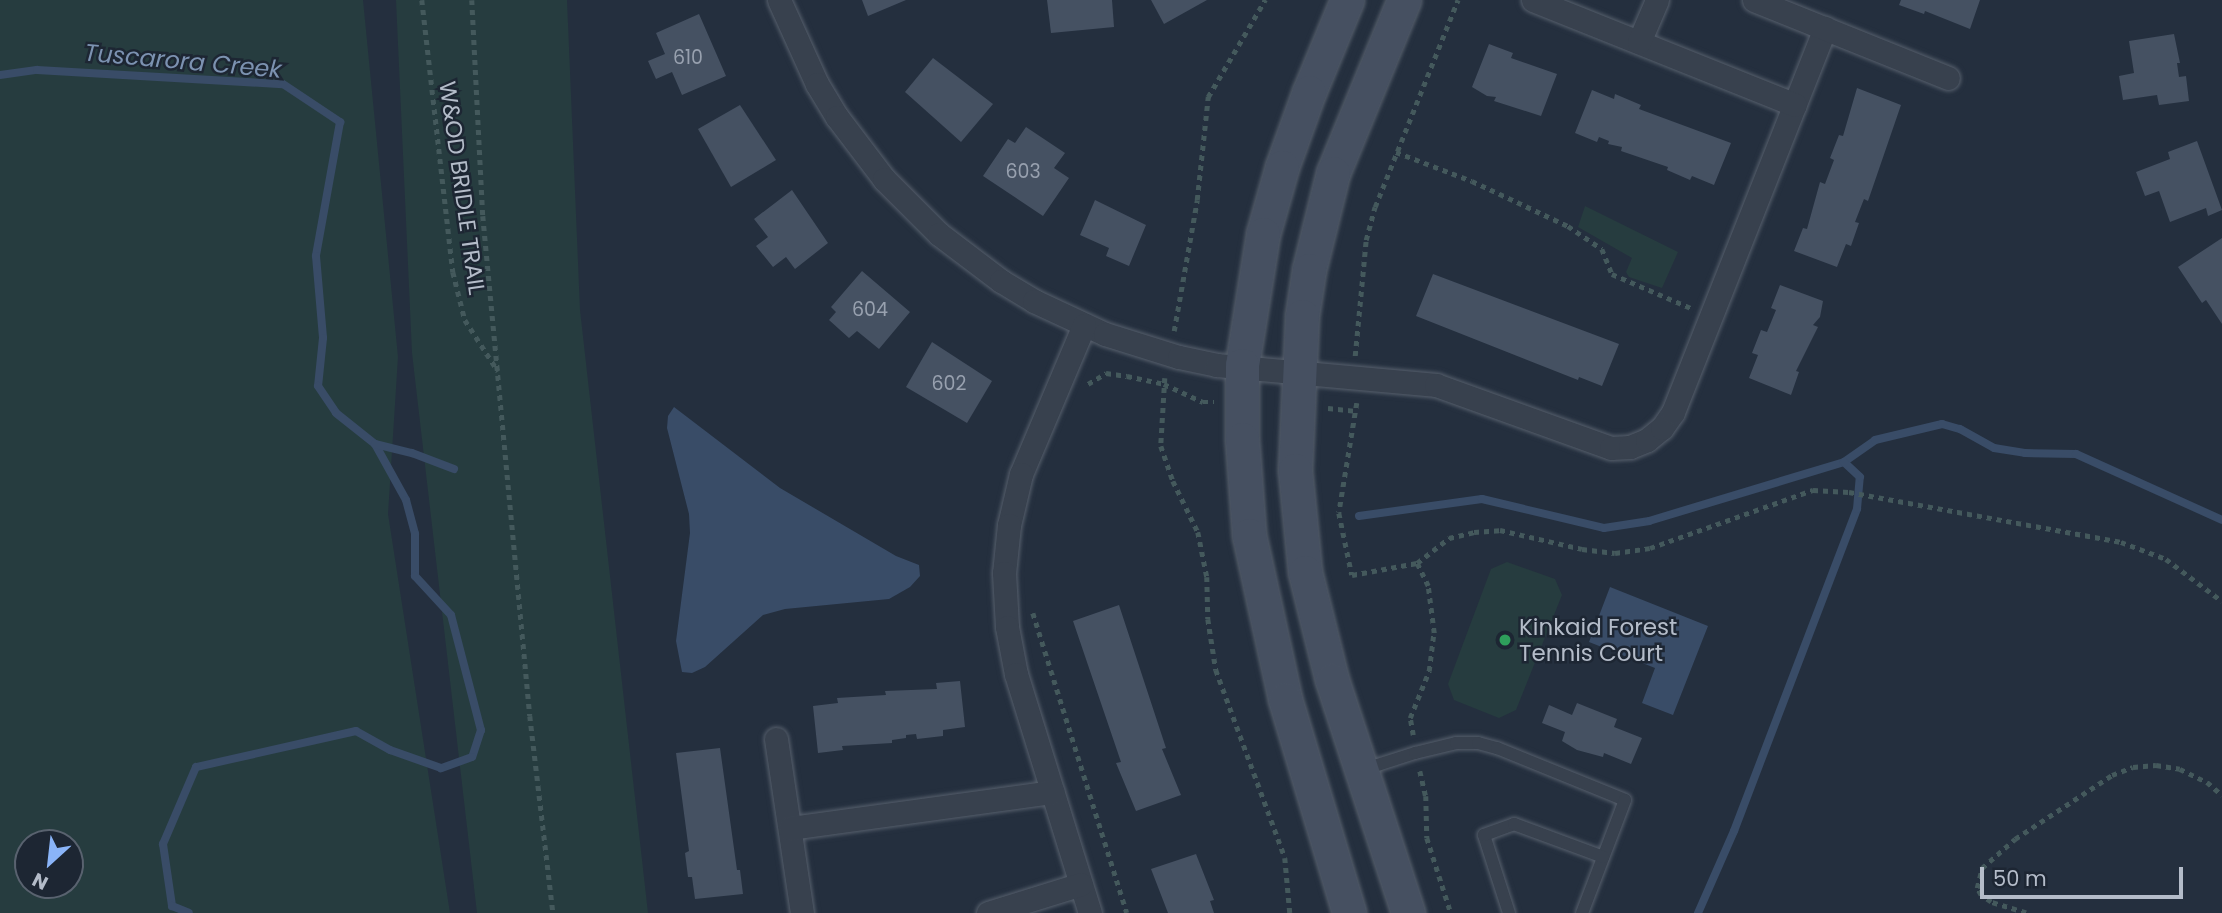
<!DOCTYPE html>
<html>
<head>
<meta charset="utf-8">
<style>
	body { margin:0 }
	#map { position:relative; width:2222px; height:913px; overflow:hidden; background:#242f3e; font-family:Poppins,sans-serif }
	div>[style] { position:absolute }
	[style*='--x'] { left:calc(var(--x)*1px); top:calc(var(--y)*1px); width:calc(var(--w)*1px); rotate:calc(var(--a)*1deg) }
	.green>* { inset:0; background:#263c3f }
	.water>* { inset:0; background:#394c67 }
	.stream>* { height:8px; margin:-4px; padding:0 4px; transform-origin:4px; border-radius:4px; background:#394c67 }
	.building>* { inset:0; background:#455162 }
	.path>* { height:4.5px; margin-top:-2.25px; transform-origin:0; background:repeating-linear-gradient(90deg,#44595c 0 5px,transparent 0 10px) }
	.roads { filter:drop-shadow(0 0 2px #565f6c) drop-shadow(0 0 2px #565f6c) }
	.lane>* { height:12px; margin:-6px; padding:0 6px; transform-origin:6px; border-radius:6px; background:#38414e }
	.street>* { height:23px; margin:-11.5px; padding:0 11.5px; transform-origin:11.5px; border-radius:11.5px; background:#38414e }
	.secondary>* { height:33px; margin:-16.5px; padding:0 16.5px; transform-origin:16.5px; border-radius:16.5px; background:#465061 }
	.dots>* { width:19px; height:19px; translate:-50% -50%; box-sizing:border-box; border:4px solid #1d2633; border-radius:50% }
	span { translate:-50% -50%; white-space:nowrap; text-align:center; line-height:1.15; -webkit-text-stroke:5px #1d2633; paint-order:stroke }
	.number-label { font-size:19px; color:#98a1af }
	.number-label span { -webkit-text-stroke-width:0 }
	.street-label { font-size:23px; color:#b4bcc9 }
	.poi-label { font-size:23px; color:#b4bcc9 }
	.left { translate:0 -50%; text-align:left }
	.water-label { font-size:24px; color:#7c92b1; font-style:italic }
	.north { position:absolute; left:14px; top:829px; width:70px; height:70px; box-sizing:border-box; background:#1d2633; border:2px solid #59626f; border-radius:50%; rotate:207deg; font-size:19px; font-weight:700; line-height:28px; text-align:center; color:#b4bcc9 }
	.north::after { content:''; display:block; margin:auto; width:24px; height:32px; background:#8ab4f8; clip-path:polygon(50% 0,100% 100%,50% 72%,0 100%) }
	.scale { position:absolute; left:1980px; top:867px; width:203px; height:32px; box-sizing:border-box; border:4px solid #b4bcc9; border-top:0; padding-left:9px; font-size:21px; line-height:24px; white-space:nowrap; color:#b4bcc9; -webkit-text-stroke:5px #1d2633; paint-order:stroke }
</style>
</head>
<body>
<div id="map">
	<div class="green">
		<div style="clip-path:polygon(evenodd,0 0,363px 0,398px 357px,388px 514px,450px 913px,0 913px,0 0,28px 843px,70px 843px,70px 885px,28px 885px,28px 843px)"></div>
		<div style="clip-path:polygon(396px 0,567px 0,580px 310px,648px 913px,477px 913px,412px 353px)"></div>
		<div style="clip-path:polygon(1585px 206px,1678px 252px,1662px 288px,1629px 277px,1626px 272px,1632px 258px,1578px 227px)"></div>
		<div style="clip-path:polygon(1507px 562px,1555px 579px,1562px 595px,1516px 710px,1499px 718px,1454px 700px,1448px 684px,1491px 569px)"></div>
	</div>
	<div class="water">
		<div style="clip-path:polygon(674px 407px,780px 488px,896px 556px,919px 565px,920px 576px,910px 587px,889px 599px,785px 609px,763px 615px,705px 667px,692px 673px,682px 672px,676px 641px,690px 533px,689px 514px,667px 428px,668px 416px)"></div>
		<div style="clip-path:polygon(1610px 587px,1708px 626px,1673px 715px,1642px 703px,1655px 668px,1589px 642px)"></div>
	</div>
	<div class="stream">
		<div style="--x:0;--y:75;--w:37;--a:-8"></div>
		<div style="--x:37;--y:70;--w:246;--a:3.3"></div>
		<div style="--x:283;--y:84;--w:69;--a:33.7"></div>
		<div style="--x:340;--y:122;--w:136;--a:100.2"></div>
		<div style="--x:316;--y:256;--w:82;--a:85.1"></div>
		<div style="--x:323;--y:338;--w:48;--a:95.9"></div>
		<div style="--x:318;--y:386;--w:32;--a:56"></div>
		<div style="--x:336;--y:413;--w:50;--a:38.5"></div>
		<div style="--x:375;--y:444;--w:64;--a:61"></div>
		<div style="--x:406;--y:500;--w:35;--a:75"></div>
		<div style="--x:415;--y:534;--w:42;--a:90"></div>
		<div style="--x:415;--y:576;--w:53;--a:47.3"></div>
		<div style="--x:451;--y:615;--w:119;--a:75.4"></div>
		<div style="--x:481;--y:730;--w:28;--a:108"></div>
		<div style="--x:472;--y:757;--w:33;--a:160"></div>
		<div style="--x:441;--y:768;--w:54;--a:-160.6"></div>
		<div style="--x:390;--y:750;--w:39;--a:-151"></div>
		<div style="--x:356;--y:731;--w:164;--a:167.3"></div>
		<div style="--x:196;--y:767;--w:84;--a:113.2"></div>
		<div style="--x:163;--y:844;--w:63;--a:81.7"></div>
		<div style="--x:172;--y:906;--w:18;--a:22"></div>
		<div style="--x:375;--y:444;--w:38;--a:14"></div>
		<div style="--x:412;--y:453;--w:45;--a:20.9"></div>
		<div style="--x:1359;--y:516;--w:124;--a:-7.9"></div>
		<div style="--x:1482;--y:499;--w:125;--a:13.4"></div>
		<div style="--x:1604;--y:528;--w:46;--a:-8.8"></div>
		<div style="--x:1649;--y:521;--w:204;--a:-16.8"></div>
		<div style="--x:1844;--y:462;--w:38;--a:-35"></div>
		<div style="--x:1875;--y:440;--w:69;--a:-13.4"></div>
		<div style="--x:1942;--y:424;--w:19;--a:16"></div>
		<div style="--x:1960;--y:429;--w:39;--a:29"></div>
		<div style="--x:1994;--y:448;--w:31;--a:9"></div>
		<div style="--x:2025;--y:453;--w:51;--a:1.1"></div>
		<div style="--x:2076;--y:454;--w:160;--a:24.3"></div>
		<div style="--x:1698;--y:913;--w:90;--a:-66.3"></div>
		<div style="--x:1734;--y:831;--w:345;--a:-69.1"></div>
		<div style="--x:1857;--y:509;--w:32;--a:-85"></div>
		<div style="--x:1860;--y:477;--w:22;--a:-137"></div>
	</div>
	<div class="building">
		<div style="clip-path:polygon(862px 0,906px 0,868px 16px)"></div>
		<div style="clip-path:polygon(1047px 0,1112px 0,1114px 27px,1051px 33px)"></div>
		<div style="clip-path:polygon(1151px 0,1207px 0,1164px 24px)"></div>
		<div style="clip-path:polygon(1901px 0,1980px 0,1970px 29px,1925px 11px,1924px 14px,1899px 5px)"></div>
		<div style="clip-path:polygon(699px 14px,726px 76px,682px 95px,672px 72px,656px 79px,648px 61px,665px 54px,656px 33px)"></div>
		<div style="clip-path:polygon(2174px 34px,2180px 63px,2177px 63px,2179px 77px,2186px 76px,2189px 101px,2159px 105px,2157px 95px,2123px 100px,2119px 76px,2134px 73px,2129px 41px)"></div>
		<div style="clip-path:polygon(1489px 44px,1513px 53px,1511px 58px,1557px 74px,1541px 116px,1494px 101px,1496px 97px,1487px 96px,1472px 87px)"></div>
		<div style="clip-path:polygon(933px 58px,993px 104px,961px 142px,905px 92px)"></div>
		<div style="clip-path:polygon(1857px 88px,1901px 105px,1868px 201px,1864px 199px,1855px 222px,1859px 223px,1851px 246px,1846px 244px,1837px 267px,1794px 251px,1803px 228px,1807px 229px,1820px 182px,1825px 184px,1834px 160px,1830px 158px,1839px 135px,1843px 136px)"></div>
		<div style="clip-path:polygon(1592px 90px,1614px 99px,1615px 94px,1641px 105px,1639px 109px,1731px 143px,1714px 185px,1692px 176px,1690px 180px,1667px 170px,1668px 167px,1621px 151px,1622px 147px,1608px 144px,1609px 141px,1599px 137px,1597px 142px,1575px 133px)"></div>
		<div style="clip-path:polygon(740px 105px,776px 160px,731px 187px,698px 129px)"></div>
		<div style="clip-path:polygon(1026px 127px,1065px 153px,1054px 168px,1069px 178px,1043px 216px,983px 176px,1008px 139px,1015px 143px)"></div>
		<div style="clip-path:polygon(2197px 141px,2222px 210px,2208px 216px,2206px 208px,2170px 222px,2159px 191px,2145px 196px,2136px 172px,2170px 159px,2168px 152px)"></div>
		<div style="clip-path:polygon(792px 190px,828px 243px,795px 269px,786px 257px,773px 267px,756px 246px,768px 237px,754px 219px)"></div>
		<div style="clip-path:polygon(1095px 200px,1146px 225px,1129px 266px,1106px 256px,1109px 248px,1080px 235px)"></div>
		<div style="clip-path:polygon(2222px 238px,2222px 324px,2206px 300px,2202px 303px,2178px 267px)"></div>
		<div style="clip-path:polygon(862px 271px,910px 312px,879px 349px,857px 331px,849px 338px,829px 320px,836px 312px,831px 307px)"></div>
		<div style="clip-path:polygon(1433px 274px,1619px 344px,1602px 386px,1579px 377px,1578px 380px,1416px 316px)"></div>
		<div style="clip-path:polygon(1780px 285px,1823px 301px,1820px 317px,1813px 325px,1818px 327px,1796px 371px,1799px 372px,1791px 395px,1749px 378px,1758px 355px,1752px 353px,1761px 330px,1767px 332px,1776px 310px,1771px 308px)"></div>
		<div style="clip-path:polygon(932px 342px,992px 381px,967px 423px,906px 387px)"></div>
		<div style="clip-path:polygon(1119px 605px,1166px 748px,1162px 749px,1181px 795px,1136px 811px,1116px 763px,1121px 762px,1073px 621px)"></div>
		<div style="clip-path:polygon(960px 681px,965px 727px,943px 730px,943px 736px,917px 739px,916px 734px,906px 735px,906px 738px,892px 740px,892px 743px,842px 746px,843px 750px,818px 753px,813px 706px,838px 703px,837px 698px,886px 695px,885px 691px,937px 689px,936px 683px)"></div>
		<div style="clip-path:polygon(1577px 703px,1617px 719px,1614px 727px,1642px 738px,1631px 764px,1604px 753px,1603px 757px,1577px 750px,1562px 741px,1565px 732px,1542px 723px,1549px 705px,1572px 715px)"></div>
		<div style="clip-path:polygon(720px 748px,737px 870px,740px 870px,743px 894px,695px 899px,692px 877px,688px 877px,685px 853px,689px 851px,676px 753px)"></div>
		<div style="clip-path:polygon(1196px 854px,1214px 900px,1210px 901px,1214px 913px,1168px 913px,1151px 869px)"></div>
	</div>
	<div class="path">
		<div style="--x:422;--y:0;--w:274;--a:83.5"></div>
		<div style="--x:453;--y:272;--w:49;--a:76"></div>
		<div style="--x:465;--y:320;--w:61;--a:57.1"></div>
		<div style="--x:472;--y:0;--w:216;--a:87.1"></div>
		<div style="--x:483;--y:216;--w:502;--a:84.63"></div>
		<div style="--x:530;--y:716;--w:198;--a:83.3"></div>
		<div style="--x:1396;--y:152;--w:81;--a:20.9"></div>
		<div style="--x:1472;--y:181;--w:106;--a:25.1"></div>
		<div style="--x:1568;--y:226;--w:41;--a:34.1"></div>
		<div style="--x:1602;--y:249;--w:27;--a:68"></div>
		<div style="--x:1612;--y:274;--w:86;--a:23.3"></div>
		<div style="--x:1174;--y:331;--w:133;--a:-80"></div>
		<div style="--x:1197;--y:200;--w:104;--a:-83.9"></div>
		<div style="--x:1208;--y:97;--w:113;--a:-59.6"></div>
		<div style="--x:1355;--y:356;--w:117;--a:-84.6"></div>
		<div style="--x:1366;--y:240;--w:34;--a:-75"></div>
		<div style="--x:1375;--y:207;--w:223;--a:-68.2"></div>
		<div style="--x:1165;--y:378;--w:68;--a:93.4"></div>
		<div style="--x:1161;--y:446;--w:37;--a:71"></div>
		<div style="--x:1173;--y:481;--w:57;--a:63.9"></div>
		<div style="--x:1198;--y:532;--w:46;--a:78.7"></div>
		<div style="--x:1207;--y:577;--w:42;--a:88.6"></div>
		<div style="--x:1208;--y:619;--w:52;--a:81.1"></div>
		<div style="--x:1216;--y:670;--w:200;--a:69.8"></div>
		<div style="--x:1285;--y:858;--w:55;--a:84.8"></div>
		<div style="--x:1088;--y:384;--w:21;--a:-31"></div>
		<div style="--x:1106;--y:373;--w:21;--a:8"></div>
		<div style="--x:1127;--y:376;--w:38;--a:12"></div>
		<div style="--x:1164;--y:384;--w:43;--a:24.8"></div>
		<div style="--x:1203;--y:402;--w:11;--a:0"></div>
		<div style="--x:1357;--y:403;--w:111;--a:99.3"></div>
		<div style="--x:1339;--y:513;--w:63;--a:78.2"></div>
		<div style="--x:1352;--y:575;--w:66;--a:-10.5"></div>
		<div style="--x:1417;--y:563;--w:41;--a:-38"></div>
		<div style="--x:1449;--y:538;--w:26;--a:-13"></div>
		<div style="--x:1474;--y:532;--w:26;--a:-4"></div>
		<div style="--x:1500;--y:530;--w:84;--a:13"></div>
		<div style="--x:1582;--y:549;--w:33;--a:7"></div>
		<div style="--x:1615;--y:553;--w:35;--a:-8"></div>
		<div style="--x:1650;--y:548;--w:173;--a:-19.6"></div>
		<div style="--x:1813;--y:490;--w:36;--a:3"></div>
		<div style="--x:1849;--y:492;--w:277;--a:10.4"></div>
		<div style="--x:2121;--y:542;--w:48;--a:20.7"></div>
		<div style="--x:2166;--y:559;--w:70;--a:36.9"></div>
		<div style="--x:1328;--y:408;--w:30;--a:6"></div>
		<div style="--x:1033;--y:613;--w:314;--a:72.6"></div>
		<div style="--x:1413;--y:735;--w:17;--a:-100"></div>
		<div style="--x:1410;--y:718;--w:51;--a:-68"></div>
		<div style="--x:1429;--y:671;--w:38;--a:-83"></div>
		<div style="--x:1434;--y:633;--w:47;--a:-97.3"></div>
		<div style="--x:1428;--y:586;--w:25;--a:-116"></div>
		<div style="--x:1420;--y:771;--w:26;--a:77"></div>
		<div style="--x:1426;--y:796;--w:42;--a:88.6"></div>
		<div style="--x:1427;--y:838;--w:79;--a:72.3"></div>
		<div style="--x:2026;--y:913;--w:37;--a:-163"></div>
		<div style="--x:1991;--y:902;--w:12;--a:-145"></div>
		<div style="--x:1981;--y:895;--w:8;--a:-120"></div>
		<div style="--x:1977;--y:888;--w:21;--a:-76"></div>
		<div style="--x:1982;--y:868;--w:44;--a:-41.3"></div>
		<div style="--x:2015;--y:839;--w:116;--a:-33.4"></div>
		<div style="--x:2112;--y:775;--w:22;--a:-21"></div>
		<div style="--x:2133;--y:767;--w:23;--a:-5"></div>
		<div style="--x:2156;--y:765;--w:24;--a:9"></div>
		<div style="--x:2180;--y:769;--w:30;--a:26"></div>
		<div style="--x:2207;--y:782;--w:20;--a:41"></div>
	</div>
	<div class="roads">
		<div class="lane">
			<div style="--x:1362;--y:770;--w:56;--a:-17.8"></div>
			<div style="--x:1415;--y:753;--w:42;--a:-13.7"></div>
			<div style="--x:1456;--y:743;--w:22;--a:0"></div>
			<div style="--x:1478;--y:743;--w:20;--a:15"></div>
			<div style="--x:1497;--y:748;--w:138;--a:22.1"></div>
			<div style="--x:1625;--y:800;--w:121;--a:110.8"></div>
			<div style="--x:1509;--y:913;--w:82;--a:-107.8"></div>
			<div style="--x:1484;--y:835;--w:32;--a:-20"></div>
			<div style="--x:1514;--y:824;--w:95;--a:20.3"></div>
		</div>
		<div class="street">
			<div style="--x:779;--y:0;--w:92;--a:65.7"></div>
			<div style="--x:817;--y:84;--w:39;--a:59"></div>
			<div style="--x:837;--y:117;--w:78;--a:52.8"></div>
			<div style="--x:884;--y:179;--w:78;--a:45"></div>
			<div style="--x:939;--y:234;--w:78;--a:37.2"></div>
			<div style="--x:1001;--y:281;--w:39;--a:31"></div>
			<div style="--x:1034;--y:301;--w:78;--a:24.9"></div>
			<div style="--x:1105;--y:334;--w:77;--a:17.3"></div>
			<div style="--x:1179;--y:357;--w:39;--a:12"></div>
			<div style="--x:1217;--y:365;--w:220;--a:5.2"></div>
			<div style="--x:1436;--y:385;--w:186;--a:19.8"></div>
			<div style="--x:1611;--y:448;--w:19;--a:-3"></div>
			<div style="--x:1630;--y:447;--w:18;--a:-22"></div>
			<div style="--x:1647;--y:440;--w:19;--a:-39"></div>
			<div style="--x:1662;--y:428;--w:19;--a:-55"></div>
			<div style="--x:1673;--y:412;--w:413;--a:-68.4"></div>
			<div style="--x:1533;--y:0;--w:282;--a:21.8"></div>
			<div style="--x:1754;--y:0;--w:209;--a:21.9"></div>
			<div style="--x:1639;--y:42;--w:46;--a:-66.8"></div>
			<div style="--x:1084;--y:325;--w:162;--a:112.9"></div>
			<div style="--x:1021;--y:474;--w:52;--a:103.2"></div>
			<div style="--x:1009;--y:525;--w:48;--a:95.9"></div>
			<div style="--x:1004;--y:573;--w:54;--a:86.8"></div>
			<div style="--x:1007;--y:627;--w:48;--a:79.2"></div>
			<div style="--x:1016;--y:674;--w:250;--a:72.8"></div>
			<div style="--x:776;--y:739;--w:176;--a:81.5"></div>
			<div style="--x:790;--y:828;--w:265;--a:-7.8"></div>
			<div style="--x:988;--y:913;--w:97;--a:-17.3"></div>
		</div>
		<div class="secondary">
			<div style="--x:1347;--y:0;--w:100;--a:112.4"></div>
			<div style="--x:1309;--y:92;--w:80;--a:109.8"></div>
			<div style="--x:1282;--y:167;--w:70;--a:105.8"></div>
			<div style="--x:1263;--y:234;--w:133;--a:99.1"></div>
			<div style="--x:1242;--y:365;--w:74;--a:90"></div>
			<div style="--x:1242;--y:439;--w:96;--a:85.8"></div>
			<div style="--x:1249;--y:535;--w:168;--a:77.6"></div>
			<div style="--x:1285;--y:699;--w:223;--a:73.3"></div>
			<div style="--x:1404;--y:0;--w:187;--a:112.3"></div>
			<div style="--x:1333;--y:173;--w:100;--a:103.9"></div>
			<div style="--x:1309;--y:270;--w:47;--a:98.7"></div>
			<div style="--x:1302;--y:316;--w:154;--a:92.6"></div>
			<div style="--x:1295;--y:470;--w:102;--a:84.4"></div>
			<div style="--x:1305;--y:572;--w:111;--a:76"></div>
			<div style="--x:1332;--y:680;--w:245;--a:71.9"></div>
		</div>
	</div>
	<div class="dots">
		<div style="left:1505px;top:640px;background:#2e9e5b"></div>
	</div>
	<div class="number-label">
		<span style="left:688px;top:58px">610</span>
		<span style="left:1023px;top:172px">603</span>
		<span style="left:870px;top:310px">604</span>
		<span style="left:949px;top:384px">602</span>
	</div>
	<div class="street-label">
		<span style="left:462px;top:188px;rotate:82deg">W&amp;OD BRIDLE TRAIL</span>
	</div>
	<div class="poi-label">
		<span class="left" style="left:1519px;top:640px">Kinkaid Forest<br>Tennis Court</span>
	</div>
	<div class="water-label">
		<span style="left:183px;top:61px;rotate:5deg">Tuscarora Creek</span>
	</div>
	<div class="north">N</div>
	<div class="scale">50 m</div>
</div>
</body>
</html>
